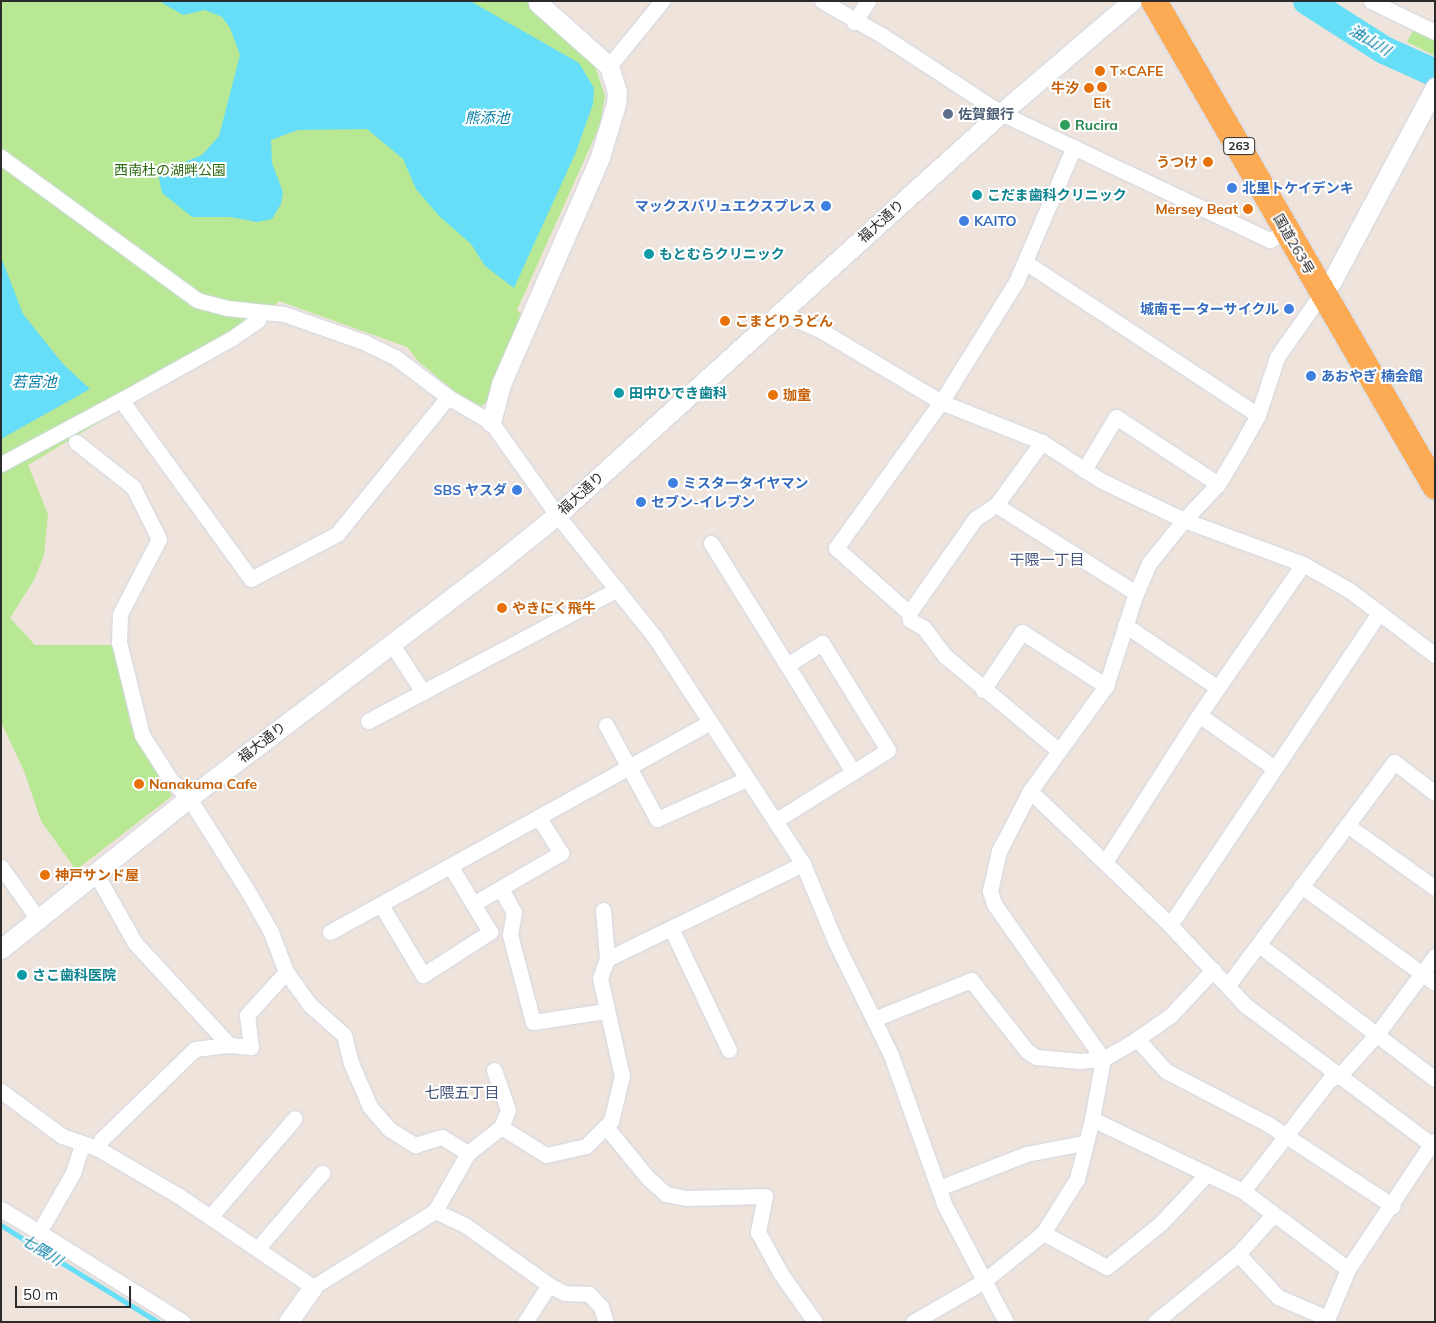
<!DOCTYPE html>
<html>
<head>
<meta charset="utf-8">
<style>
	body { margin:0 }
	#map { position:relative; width:1436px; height:1323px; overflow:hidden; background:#eee4dc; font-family:Mulish,"Noto Sans JP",sans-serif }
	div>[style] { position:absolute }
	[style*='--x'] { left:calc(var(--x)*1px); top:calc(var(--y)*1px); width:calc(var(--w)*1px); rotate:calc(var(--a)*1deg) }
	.green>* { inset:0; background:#b8e894 }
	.water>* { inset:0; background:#67def7 }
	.stream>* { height:4.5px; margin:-2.25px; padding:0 2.25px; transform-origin:2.25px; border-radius:2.25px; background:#67def7 }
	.river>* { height:28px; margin:-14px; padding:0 14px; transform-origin:14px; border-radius:14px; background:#67def7 }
	.roads { filter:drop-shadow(0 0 1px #d1d6e4) drop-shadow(0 0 1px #d1d6e4) }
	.minor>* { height:15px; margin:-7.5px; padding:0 7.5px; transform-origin:7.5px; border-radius:7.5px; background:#fff }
	.tertiary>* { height:19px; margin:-9.5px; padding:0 9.5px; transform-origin:9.5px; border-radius:9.5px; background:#fff }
	.trunk>* { height:26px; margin:-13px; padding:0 13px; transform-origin:13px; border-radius:13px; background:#fcaa54 }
	.dots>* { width:14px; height:14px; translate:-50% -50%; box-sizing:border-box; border:2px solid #fff; border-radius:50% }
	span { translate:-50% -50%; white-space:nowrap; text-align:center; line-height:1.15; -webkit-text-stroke:4px #fff; paint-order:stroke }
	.shield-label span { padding:1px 4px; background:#fff; border:1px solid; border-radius:4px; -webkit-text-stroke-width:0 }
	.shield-label { font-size:12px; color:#2b2b2b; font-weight:700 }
	.food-label { font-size:14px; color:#c56008; font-weight:700 }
	.left { translate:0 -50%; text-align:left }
	.right { translate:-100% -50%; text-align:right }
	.service-label { font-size:14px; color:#4e5e75; font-weight:700 }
	.leisure-label { font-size:14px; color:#27864d; font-weight:700 }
	.park-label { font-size:14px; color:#2f6d15 }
	.shop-label { font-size:14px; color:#366cbe; font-weight:700 }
	.culture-label { font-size:14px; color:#0d838f; font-weight:700 }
	.street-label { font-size:14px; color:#2b2b2b }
	.water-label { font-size:15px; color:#047da5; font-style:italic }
	.neighbourhood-label { font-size:15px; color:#47567f }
	.frame { position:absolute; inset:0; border:2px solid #2b2b2b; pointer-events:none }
	.scale { position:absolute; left:15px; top:1286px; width:116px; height:22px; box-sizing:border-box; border:2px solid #2b2b2b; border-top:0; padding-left:6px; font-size:15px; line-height:18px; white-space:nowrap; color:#2b2b2b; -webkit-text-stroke:4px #fff; paint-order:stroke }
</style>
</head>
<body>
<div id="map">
	<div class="green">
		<div style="clip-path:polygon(1px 1px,526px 1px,595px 66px,605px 96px,600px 125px,517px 310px,522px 314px,518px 329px,519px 368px,510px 384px,481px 406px,458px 394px,419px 362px,407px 347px,279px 301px,249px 332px,28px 465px,48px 514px,44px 555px,34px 580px,10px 618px,35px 645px,115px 645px,130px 723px,172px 796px,76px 870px,41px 821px,24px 771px,1px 722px)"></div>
		<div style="clip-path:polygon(1414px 29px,1435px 40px,1435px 56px,1407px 42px)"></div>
	</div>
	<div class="water">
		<div style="clip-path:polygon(159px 1px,470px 1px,579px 63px,594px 88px,593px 104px,576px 152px,514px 288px,485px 266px,471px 244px,439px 216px,416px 189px,403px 159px,367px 129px,298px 130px,271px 140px,272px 163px,283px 192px,281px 204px,272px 219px,257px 222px,230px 217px,192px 217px,162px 193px,158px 173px,202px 155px,219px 136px,240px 55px,230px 28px,222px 17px,205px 10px,183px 15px)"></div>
		<div style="clip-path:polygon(1px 257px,23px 314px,63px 364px,90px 389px,1px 439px)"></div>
	</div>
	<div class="stream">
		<div style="--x:1;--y:1225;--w:185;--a:31.7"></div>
	</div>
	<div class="river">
		<div style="--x:1307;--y:1;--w:91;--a:32.5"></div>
		<div style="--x:1384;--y:50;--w:56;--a:24.3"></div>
	</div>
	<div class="roads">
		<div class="minor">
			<div style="--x:822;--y:1;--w:70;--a:29.8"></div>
			<div style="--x:883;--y:36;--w:141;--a:33.1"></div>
			<div style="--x:1001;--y:113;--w:297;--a:25.3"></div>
			<div style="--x:1270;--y:240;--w:19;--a:-28"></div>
			<div style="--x:1371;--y:1;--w:71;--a:25.8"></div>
			<div style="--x:854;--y:22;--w:25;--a:-56"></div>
			<div style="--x:609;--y:66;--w:84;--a:-50.8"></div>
			<div style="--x:1;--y:157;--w:243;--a:36.1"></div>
			<div style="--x:197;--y:300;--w:31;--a:15"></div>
			<div style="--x:227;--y:308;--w:57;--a:6"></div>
			<div style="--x:284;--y:314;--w:85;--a:19.3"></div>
			<div style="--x:364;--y:342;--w:34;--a:26"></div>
			<div style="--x:395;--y:357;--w:66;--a:37"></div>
			<div style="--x:448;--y:397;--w:50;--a:30.2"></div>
			<div style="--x:491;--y:422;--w:114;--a:54.6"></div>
			<div style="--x:557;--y:515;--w:155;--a:51.3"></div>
			<div style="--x:654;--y:636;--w:272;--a:56.8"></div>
			<div style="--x:803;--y:864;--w:83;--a:67.4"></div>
			<div style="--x:835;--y:941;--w:127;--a:63.8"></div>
			<div style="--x:891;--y:1055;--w:158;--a:70.4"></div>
			<div style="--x:944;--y:1204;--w:133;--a:62.3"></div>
			<div style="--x:1025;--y:262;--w:279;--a:33.3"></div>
			<div style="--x:1322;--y:293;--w:78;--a:125.1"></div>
			<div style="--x:1277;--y:357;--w:61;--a:108.1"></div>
			<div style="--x:1258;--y:415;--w:41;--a:119.1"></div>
			<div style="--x:1238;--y:451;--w:39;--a:121"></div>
			<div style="--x:1218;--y:484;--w:50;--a:133.4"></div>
			<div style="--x:1184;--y:520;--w:127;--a:20.3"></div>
			<div style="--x:1303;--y:564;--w:53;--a:29.5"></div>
			<div style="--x:1349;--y:590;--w:108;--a:37.1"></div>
			<div style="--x:261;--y:312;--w:9;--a:111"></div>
			<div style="--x:258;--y:320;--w:29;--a:145"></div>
			<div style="--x:234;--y:337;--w:129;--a:150.9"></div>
			<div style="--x:121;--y:400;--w:221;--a:54"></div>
			<div style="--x:251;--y:579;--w:97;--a:-27.6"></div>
			<div style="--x:337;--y:534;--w:176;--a:-51"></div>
			<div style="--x:779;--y:312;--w:47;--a:23.8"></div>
			<div style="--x:822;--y:331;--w:139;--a:30.8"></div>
			<div style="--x:941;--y:402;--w:109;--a:21.6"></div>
			<div style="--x:1042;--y:442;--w:69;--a:33.2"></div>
			<div style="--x:1100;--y:480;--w:93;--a:25.5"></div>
			<div style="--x:1184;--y:520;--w:55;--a:129.1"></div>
			<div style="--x:1149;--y:563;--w:33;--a:113"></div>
			<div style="--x:1136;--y:593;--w:98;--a:107.9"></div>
			<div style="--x:1106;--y:686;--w:130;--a:125.9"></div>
			<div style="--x:76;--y:442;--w:73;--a:38.3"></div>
			<div style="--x:133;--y:487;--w:58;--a:63.4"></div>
			<div style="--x:159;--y:539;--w:85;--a:117.5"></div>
			<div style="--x:120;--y:614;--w:28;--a:92"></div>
			<div style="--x:119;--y:642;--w:96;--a:76.1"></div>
			<div style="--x:142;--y:735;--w:52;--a:57.5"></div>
			<div style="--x:170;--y:779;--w:27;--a:45"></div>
			<div style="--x:189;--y:798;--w:107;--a:57.7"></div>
			<div style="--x:246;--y:888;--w:51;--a:60.4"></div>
			<div style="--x:271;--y:932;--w:43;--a:69.4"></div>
			<div style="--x:286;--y:972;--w:41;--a:54"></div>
			<div style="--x:310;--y:1005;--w:45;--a:41.4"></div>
			<div style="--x:344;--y:1035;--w:29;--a:76"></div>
			<div style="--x:351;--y:1063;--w:48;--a:66.6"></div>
			<div style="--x:370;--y:1107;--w:29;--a:49"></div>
			<div style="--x:389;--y:1129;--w:31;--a:32"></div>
			<div style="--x:415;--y:1145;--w:28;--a:-17"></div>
			<div style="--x:442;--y:1137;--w:31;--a:32"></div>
			<div style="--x:1;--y:464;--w:136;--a:-28.1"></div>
			<div style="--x:1084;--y:470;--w:62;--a:-58.9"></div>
			<div style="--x:1116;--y:417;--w:122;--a:33.3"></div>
			<div style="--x:996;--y:505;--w:165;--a:32.2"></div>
			<div style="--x:711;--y:543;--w:144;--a:58.1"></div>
			<div style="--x:909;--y:613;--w:115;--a:-54.9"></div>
			<div style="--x:975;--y:519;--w:25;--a:-34"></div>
			<div style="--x:996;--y:505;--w:78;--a:-53.9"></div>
			<div style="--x:1125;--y:625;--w:112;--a:34.1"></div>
			<div style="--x:391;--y:643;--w:59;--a:56.9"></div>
			<div style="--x:983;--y:690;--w:70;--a:-56.1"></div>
			<div style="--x:1022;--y:632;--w:100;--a:32.7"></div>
			<div style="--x:1199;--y:715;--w:90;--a:35.1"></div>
			<div style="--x:368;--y:721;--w:282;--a:-27.9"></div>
			<div style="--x:606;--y:725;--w:107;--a:61.5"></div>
			<div style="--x:657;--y:819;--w:98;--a:-24"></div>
			<div style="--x:1058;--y:750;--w:147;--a:-140.2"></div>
			<div style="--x:945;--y:656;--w:35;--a:-127"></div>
			<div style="--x:924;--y:628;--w:16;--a:-150"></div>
			<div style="--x:910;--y:620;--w:7;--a:-98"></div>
			<div style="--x:909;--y:613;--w:98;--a:-138.3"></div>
			<div style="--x:836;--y:548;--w:180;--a:-54.3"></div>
			<div style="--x:941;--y:402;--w:142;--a:-58"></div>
			<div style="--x:1016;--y:282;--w:147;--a:-66.8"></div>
			<div style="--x:775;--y:821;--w:133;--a:-32.1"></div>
			<div style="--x:888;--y:750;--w:126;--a:-121.7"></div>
			<div style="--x:822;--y:643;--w:41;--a:147.8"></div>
			<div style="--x:787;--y:665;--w:126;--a:58.3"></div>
			<div style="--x:1347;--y:825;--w:108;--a:35.6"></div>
			<div style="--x:1105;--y:862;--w:174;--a:-57.4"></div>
			<div style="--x:1199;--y:715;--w:183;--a:-55.4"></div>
			<div style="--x:1;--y:867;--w:65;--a:54.4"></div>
			<div style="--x:96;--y:874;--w:79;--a:60.5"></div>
			<div style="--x:135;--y:943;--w:139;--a:47.3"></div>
			<div style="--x:1301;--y:886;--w:165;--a:35.9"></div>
			<div style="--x:501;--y:889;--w:26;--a:61"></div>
			<div style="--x:514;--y:912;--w:23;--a:100"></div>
			<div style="--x:510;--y:935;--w:90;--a:75.2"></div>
			<div style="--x:533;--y:1022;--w:74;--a:-8.6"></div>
			<div style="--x:473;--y:904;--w:102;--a:-30.1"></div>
			<div style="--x:561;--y:853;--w:41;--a:-122.2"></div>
			<div style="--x:381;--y:905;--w:82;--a:59"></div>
			<div style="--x:423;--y:975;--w:80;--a:-32.7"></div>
			<div style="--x:490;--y:932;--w:76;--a:-121"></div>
			<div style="--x:603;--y:910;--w:49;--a:85.3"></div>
			<div style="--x:1170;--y:925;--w:376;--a:-56.2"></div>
			<div style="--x:671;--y:928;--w:135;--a:64.6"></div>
			<div style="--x:330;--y:932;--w:434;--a:-28.9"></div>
			<div style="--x:1259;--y:945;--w:221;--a:37.3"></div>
			<div style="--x:1228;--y:985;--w:278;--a:-53.3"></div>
			<div style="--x:1394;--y:762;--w:51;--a:37.1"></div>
			<div style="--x:874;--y:1019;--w:105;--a:-21.9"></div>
			<div style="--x:971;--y:980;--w:90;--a:51.7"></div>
			<div style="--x:1027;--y:1051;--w:11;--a:34"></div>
			<div style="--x:1036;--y:1057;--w:44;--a:5.2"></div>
			<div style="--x:1080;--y:1061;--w:23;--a:-5"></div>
			<div style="--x:1103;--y:1059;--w:39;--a:-30"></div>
			<div style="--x:1137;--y:1039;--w:43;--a:47.8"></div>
			<div style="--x:1166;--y:1071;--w:115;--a:27.5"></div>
			<div style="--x:1268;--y:1124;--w:149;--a:33.3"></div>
			<div style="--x:1137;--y:1039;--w:42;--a:-35.2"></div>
			<div style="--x:1171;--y:1015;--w:62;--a:-47"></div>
			<div style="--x:494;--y:1070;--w:42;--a:70.7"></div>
			<div style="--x:508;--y:1110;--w:18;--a:112"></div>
			<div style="--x:1;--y:1091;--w:76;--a:36.4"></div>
			<div style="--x:62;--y:1136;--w:37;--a:19"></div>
			<div style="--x:97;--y:1148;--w:95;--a:30.3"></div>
			<div style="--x:179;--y:1196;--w:162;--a:34.2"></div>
			<div style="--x:313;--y:1287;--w:144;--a:-31.9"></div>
			<div style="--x:435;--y:1211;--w:67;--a:-60.4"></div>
			<div style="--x:468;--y:1153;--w:42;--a:-38.2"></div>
			<div style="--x:501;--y:1127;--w:53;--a:31.9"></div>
			<div style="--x:546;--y:1155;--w:41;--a:-12.7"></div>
			<div style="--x:586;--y:1146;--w:35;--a:-45"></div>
			<div style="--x:611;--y:1121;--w:46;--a:-76.3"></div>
			<div style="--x:622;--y:1076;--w:100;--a:-102.7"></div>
			<div style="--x:600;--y:978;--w:20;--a:-70"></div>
			<div style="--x:607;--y:959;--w:218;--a:-25.9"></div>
			<div style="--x:1092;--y:1119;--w:167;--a:25.5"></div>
			<div style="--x:606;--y:1127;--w:66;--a:50.5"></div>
			<div style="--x:648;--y:1178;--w:24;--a:42"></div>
			<div style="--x:666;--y:1194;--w:20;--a:11"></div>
			<div style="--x:686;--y:1198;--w:79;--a:-1.5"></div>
			<div style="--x:765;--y:1196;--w:37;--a:101"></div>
			<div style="--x:758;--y:1232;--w:48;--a:61.3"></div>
			<div style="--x:781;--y:1274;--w:59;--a:54.7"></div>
			<div style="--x:82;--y:1145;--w:29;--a:108"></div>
			<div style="--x:73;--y:1173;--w:68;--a:120"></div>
			<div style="--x:39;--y:1232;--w:170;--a:32"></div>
			<div style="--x:97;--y:1148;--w:10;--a:-61"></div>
			<div style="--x:102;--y:1139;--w:129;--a:-44.1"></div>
			<div style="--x:195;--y:1049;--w:34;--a:-7"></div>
			<div style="--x:229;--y:1045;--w:22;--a:5"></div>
			<div style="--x:251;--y:1047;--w:32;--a:-97"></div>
			<div style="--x:247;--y:1015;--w:58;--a:-47.8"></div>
			<div style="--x:939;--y:1188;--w:93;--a:-21.3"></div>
			<div style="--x:1026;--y:1154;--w:60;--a:-10.6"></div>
			<div style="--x:1;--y:1209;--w:44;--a:31.2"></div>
			<div style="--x:435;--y:1211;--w:33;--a:25"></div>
			<div style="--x:465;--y:1225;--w:103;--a:35.5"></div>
			<div style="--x:549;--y:1285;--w:17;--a:28"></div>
			<div style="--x:564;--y:1293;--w:25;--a:2"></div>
			<div style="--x:589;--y:1294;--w:18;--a:47"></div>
			<div style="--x:601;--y:1307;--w:16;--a:72"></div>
			<div style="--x:210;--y:1217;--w:130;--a:-49.4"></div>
			<div style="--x:1043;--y:1233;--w:72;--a:28"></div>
			<div style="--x:1107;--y:1267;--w:70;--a:-39.2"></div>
			<div style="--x:1161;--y:1223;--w:67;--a:-46.8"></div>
			<div style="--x:258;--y:1248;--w:99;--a:-49.5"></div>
			<div style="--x:1238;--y:1254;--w:59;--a:47.1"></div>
			<div style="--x:1278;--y:1297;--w:53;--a:23.2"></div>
			<div style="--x:1348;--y:1269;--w:131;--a:-143.4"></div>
			<div style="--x:1243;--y:1191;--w:142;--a:-52.2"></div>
			<div style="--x:1330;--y:1079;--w:9;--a:-18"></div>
			<div style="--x:1339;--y:1076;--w:57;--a:-47.9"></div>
			<div style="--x:1377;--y:1034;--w:97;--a:-53.4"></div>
			<div style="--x:525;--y:1322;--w:44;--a:-57"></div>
			<div style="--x:913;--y:1322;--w:82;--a:-30"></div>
			<div style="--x:984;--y:1281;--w:76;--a:-39.1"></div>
			<div style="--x:1043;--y:1233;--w:64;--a:-57.8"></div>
			<div style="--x:1077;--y:1179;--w:62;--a:-76"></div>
			<div style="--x:1092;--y:1119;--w:61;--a:-79.6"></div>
			<div style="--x:1103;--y:1059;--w:189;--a:-125.1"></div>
			<div style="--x:994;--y:904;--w:14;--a:-107"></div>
			<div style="--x:990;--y:891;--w:41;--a:-77.3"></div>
			<div style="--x:999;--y:851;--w:68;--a:-62.7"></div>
			<div style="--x:1030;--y:791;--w:194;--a:43.7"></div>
			<div style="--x:1170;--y:925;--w:110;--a:46.8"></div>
			<div style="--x:1245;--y:1005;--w:232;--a:36.8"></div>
			<div style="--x:1431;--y:1144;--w:5;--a:-37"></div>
			<div style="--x:1155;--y:1322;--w:107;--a:-39.3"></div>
			<div style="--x:1238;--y:1254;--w:51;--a:-48.2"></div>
			<div style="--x:1326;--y:1322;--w:57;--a:-67.5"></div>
			<div style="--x:1348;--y:1269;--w:150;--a:-56.4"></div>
		</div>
		<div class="tertiary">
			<div style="--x:1322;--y:293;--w:16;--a:-50"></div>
			<div style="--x:1332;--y:281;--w:220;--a:-62"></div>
			<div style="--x:491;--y:422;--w:39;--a:-75"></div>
			<div style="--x:501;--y:384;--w:248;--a:-66.4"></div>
			<div style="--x:600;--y:157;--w:55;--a:-73.2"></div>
			<div style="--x:616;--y:104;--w:12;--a:-85"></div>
			<div style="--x:617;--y:92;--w:27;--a:-107"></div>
			<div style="--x:609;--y:66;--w:95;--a:-138.4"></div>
			<div style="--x:1;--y:949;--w:241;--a:-38.8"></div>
			<div style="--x:189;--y:798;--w:385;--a:-37.3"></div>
			<div style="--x:495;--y:565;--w:80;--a:-38.9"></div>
			<div style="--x:557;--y:515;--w:599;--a:-42.16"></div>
			<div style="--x:1001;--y:113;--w:172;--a:-40.5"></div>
			<div style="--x:288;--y:1322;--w:43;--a:-54.5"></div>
		</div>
		<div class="trunk">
			<div style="--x:1154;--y:1;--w:561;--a:59.91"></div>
		</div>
	</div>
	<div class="dots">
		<div style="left:1100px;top:71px;background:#e8710a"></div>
		<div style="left:1102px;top:87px;background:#e8710a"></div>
		<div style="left:1089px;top:88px;background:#e8710a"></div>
		<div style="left:948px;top:114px;background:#5c6f8a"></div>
		<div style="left:1065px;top:125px;background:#2e9e5b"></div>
		<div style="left:1208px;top:162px;background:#e8710a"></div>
		<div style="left:1232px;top:188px;background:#3f7fe0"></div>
		<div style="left:977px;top:195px;background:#0f9aa8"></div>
		<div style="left:826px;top:206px;background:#3f7fe0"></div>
		<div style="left:1248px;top:209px;background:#e8710a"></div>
		<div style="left:964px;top:221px;background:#3f7fe0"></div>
		<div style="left:649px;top:254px;background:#0f9aa8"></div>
		<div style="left:1289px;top:309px;background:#3f7fe0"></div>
		<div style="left:725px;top:321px;background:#e8710a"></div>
		<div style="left:1311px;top:376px;background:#3f7fe0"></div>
		<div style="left:619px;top:393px;background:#0f9aa8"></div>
		<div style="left:773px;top:395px;background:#e8710a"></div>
		<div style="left:673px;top:483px;background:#3f7fe0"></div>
		<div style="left:517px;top:490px;background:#3f7fe0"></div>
		<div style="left:641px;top:502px;background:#3f7fe0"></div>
		<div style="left:502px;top:608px;background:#e8710a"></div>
		<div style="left:139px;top:784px;background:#e8710a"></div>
		<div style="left:45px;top:875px;background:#e8710a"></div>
		<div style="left:22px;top:975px;background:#0f9aa8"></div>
	</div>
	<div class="shield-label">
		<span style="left:1239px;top:146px">263</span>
	</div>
	<div class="food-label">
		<span class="left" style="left:1110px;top:71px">T×CAFE</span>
		<span class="right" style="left:1079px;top:88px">牛汐</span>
		<span style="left:1102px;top:103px">Eit</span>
		<span class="right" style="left:1198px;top:162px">うつけ</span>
		<span class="right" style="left:1238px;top:209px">Mersey Beat</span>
		<span class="left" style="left:735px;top:321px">こまどりうどん</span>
		<span class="left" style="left:783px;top:395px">珈童</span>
		<span class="left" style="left:512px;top:608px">やきにく飛牛</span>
		<span class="left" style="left:149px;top:784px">Nanakuma Cafe</span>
		<span class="left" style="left:55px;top:875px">神戸サンド屋</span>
	</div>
	<div class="service-label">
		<span class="left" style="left:958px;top:114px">佐賀銀行</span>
	</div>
	<div class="leisure-label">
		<span class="left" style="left:1075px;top:125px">Rucira</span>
	</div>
	<div class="park-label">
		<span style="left:170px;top:170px">西南杜の湖畔公園</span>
	</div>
	<div class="shop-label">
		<span class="left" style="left:1242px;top:188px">北里トケイデンキ</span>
		<span class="right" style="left:816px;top:206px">マックスバリュエクスプレス</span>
		<span class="left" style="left:974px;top:221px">KAITO</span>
		<span class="right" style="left:1279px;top:309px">城南モーターサイクル</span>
		<span class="left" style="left:1321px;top:376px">あおやぎ 楠会館</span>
		<span class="left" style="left:683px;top:483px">ミスタータイヤマン</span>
		<span class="right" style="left:507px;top:490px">SBS ヤスダ</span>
		<span class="left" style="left:651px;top:502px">セブン-イレブン</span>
	</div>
	<div class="culture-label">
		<span class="left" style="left:987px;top:195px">こだま歯科クリニック</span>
		<span class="left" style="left:659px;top:254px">もとむらクリニック</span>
		<span class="left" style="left:629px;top:393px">田中ひでき歯科</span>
		<span class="left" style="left:32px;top:975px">さこ歯科医院</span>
	</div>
	<div class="street-label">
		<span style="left:881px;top:221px;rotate:-42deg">福大通り</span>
		<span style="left:1294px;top:244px;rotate:60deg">国道263号</span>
		<span style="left:581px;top:493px;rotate:-42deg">福大通り</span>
		<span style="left:262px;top:742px;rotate:-38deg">福大通り</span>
	</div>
	<div class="water-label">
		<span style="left:1370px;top:40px;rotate:31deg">油山川</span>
		<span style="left:487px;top:118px">熊添池</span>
		<span style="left:34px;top:382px">若宮池</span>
		<span style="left:42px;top:1250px;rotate:32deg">七隈川</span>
	</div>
	<div class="neighbourhood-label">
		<span style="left:1047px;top:560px">干隈一丁目</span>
		<span style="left:462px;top:1093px">七隈五丁目</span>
	</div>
	<div class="frame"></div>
	<div class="scale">50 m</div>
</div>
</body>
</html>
